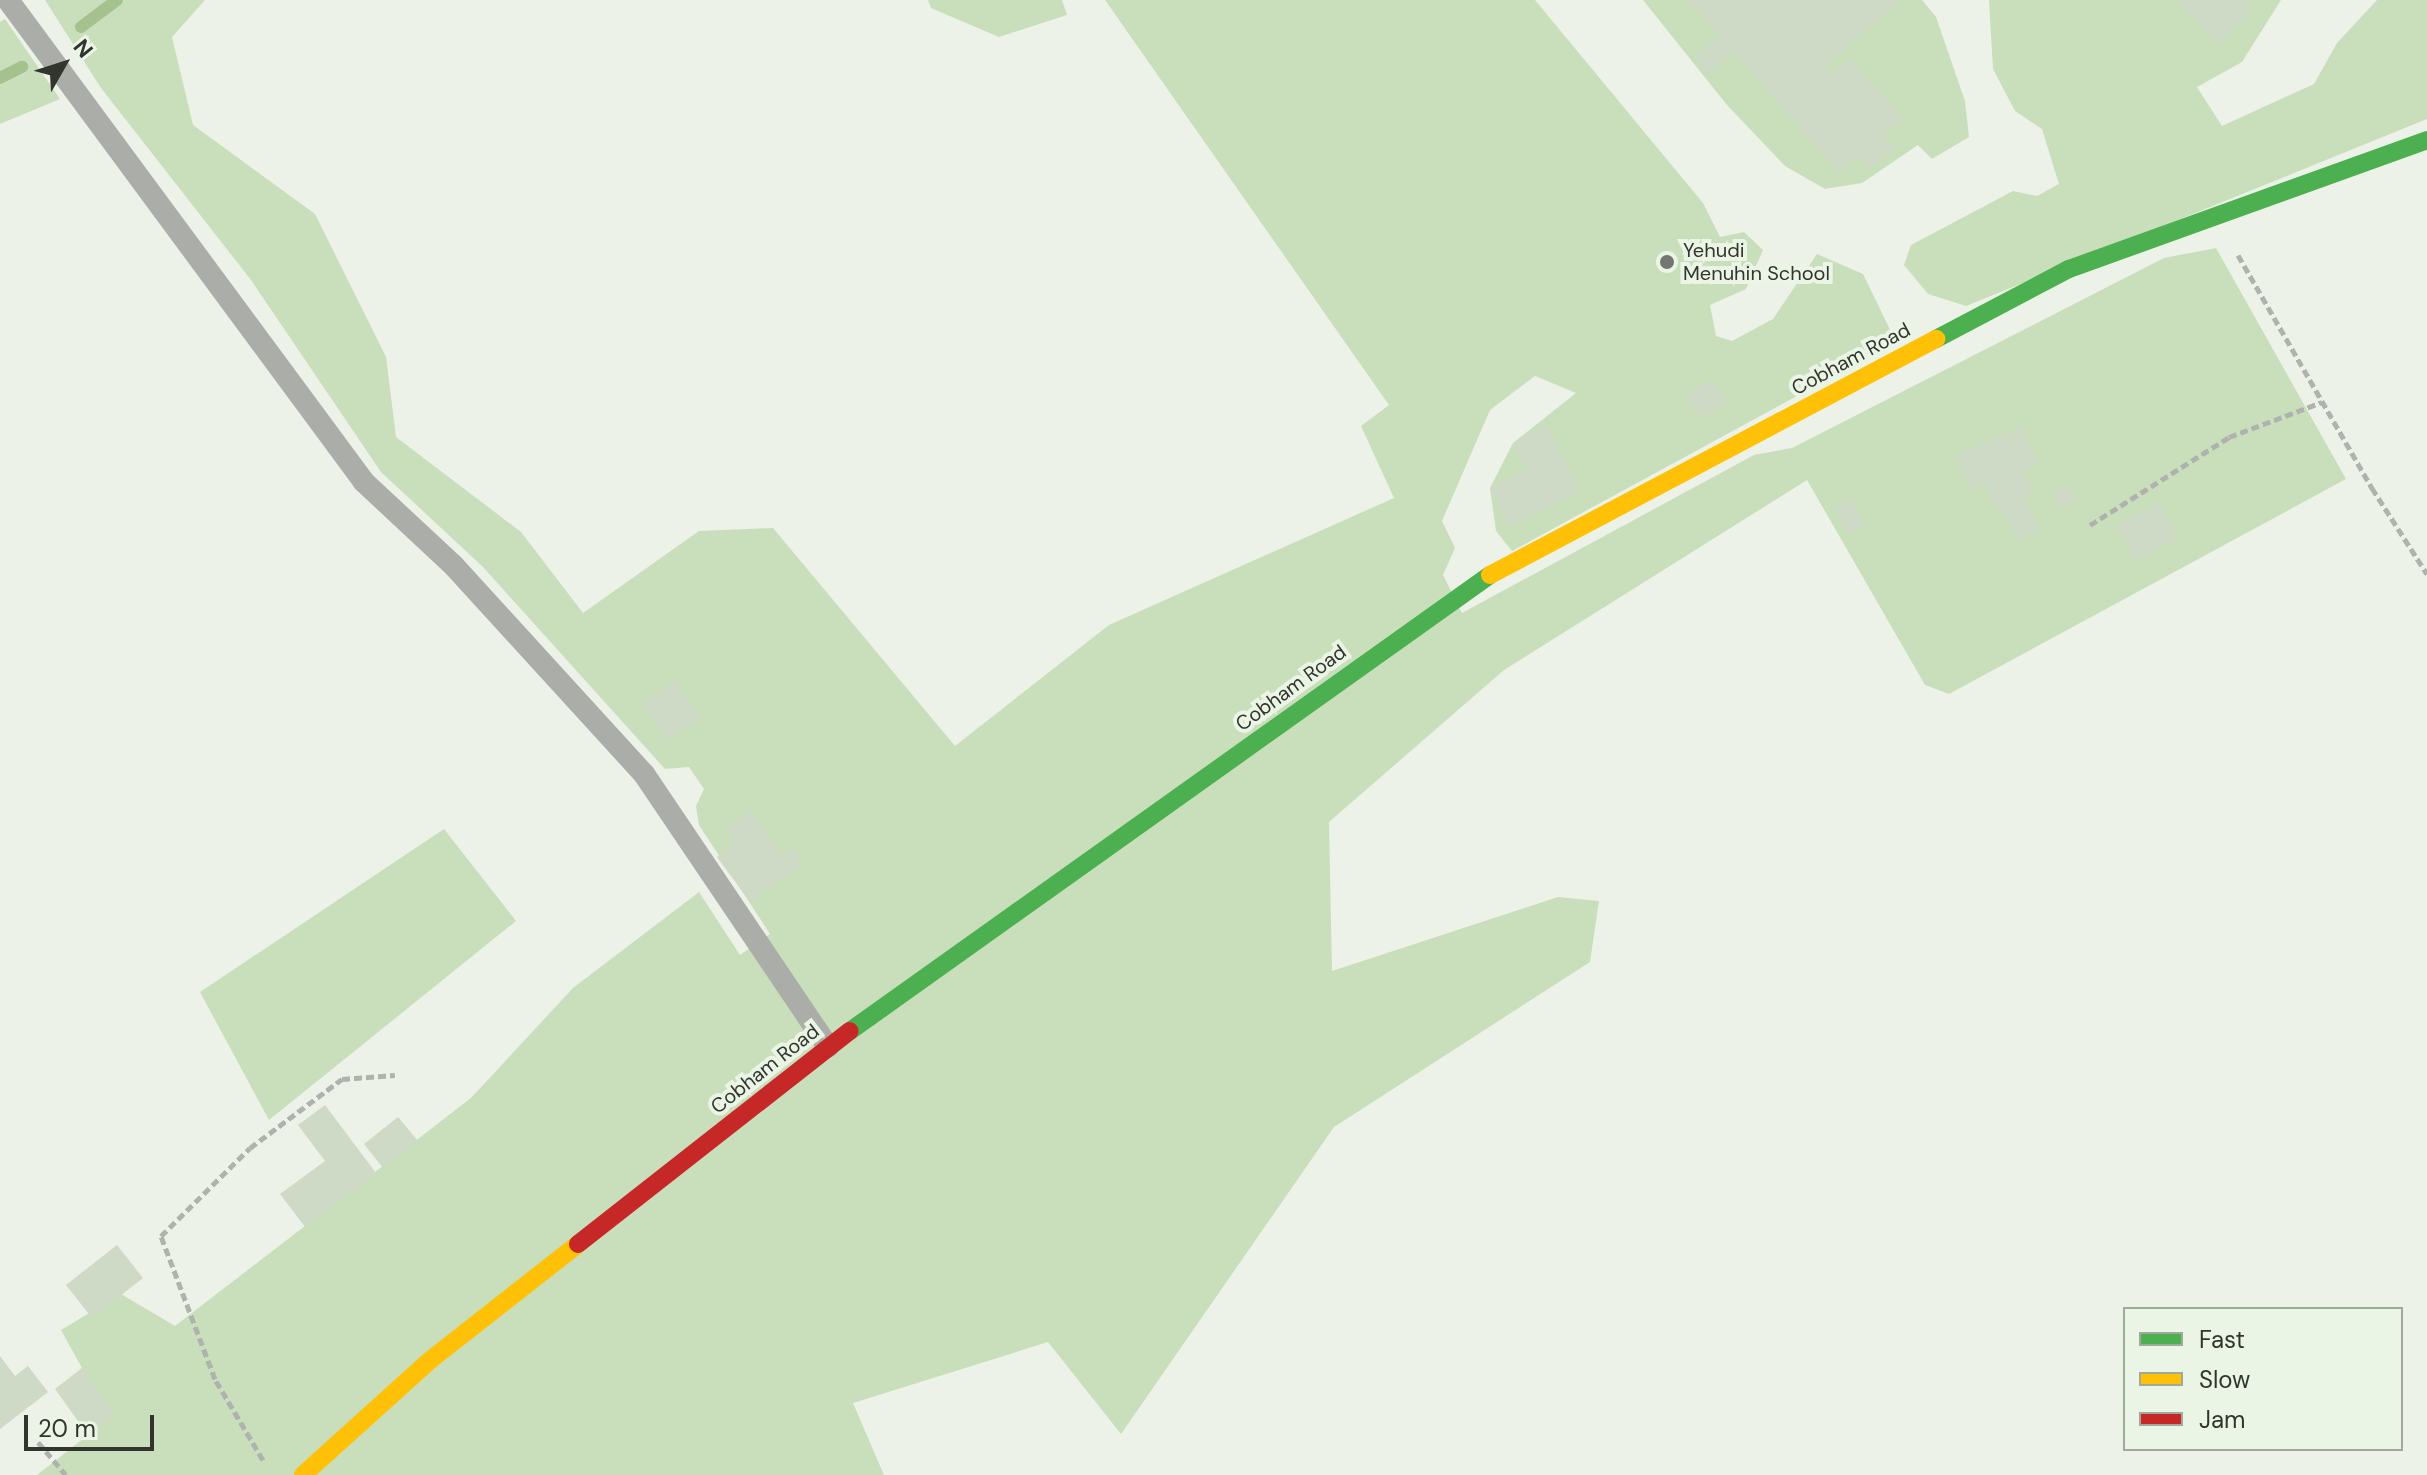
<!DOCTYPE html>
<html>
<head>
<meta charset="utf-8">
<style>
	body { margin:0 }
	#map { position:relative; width:2427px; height:1475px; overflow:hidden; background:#ecf2e8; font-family:"DM Sans",sans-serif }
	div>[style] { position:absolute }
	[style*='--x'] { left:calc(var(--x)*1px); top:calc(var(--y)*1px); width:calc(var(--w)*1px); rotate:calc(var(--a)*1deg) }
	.green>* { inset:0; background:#c9deba }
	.stream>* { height:12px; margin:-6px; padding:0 6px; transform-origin:6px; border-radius:6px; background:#a3c28e }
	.building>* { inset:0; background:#ced9c6 }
	.path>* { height:5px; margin-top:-2.5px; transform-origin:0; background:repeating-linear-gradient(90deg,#b0b2ad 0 8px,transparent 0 12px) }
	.lane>* { height:22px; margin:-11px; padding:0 11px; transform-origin:11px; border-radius:11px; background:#abada9 }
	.fast>* { height:18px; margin:-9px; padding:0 9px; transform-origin:9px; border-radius:9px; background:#4caf50 }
	.slow>* { height:18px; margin:-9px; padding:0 9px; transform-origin:9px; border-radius:9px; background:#ffc107 }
	.jam>* { height:18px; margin:-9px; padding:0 9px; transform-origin:9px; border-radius:9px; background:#c62828 }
	.dots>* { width:22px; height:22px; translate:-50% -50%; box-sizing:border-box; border:4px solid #ebf5e5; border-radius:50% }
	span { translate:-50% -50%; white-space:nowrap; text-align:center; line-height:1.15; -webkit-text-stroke:8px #ebf5e5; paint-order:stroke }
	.poi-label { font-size:20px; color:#31352e }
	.left { translate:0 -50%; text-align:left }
	.street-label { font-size:20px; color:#31352e }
	.legend { position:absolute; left:2123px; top:1307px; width:280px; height:144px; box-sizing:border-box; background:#ebf5e5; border:2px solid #a1a89c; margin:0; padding:10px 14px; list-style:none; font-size:24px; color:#31352e }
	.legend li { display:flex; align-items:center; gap:16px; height:40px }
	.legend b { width:40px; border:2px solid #a1a89c }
	.north { position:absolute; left:24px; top:24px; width:80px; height:80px; -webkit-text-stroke:6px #ebf5e5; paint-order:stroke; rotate:51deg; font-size:22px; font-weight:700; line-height:32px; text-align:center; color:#31352e }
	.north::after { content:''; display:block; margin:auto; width:28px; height:36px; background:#31352e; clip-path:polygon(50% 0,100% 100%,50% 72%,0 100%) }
	.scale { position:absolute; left:24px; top:1415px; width:130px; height:36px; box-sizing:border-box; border:4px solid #31352e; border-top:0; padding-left:10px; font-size:24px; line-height:28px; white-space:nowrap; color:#31352e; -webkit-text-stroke:6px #ebf5e5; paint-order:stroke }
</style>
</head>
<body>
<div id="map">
	<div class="green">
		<div style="clip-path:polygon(45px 0,205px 0,172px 37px,193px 125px,315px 214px,386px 357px,396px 437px,521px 532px,583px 613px,699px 531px,773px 528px,955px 746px,1109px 625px,1394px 498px,1361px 426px,1389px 405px,1105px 0,1535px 0,1703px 203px,1720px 237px,1744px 232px,1763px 250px,1746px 289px,1710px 305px,1716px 336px,1732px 341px,1773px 319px,1817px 254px,1863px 274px,1896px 342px,1512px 551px,1496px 531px,1490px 488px,1513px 443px,1576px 393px,1535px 376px,1490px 410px,1442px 521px,1455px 548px,1443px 575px,1462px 613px,1754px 455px,1792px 448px,2164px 258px,2216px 248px,2346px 479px,1949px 694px,1925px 685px,1807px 480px,1504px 670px,1329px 822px,1332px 971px,1558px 897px,1599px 901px,1590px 962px,1334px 1127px,1121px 1434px,1048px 1342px,853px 1403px,884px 1475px,37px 1475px,88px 1435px,82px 1368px,61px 1330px,121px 1294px,175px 1326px,471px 1098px,573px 988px,699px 892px,740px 955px,770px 934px,699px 825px,696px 806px,704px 789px,689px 767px,665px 769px,483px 567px,381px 472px,251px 280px,101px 88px)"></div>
		<div style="clip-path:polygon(928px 0,1062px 0,1067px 15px,999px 37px,931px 8px)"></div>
		<div style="clip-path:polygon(1643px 0,1922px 0,1936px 17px,1965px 101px,1969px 137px,1932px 159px,1918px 145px,1862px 183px,1825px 189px,1785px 166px,1727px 105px)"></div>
		<div style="clip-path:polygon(1989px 0,2281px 0,2242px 62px,2197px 87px,2222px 126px,2314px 84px,2337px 43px,2377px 0,2427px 0,2427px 119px,1966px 306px,1928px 294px,1904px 265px,1911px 245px,2013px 191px,2037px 196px,2059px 184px,2042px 129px,2015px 111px,1993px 69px)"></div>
		<div style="clip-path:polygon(5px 19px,60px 99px,0 124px,0 22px)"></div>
		<div style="clip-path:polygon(444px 829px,516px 921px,269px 1120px,200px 992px)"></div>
	</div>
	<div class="stream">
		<div style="--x:81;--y:27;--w:45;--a:-36.9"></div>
		<div style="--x:0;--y:78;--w:25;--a:-27"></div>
	</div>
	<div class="building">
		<div style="clip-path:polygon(1688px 0,1901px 0,1825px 66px,1832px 74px,1850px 59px,1903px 119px,1883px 136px,1894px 148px,1869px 169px,1858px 156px,1839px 173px,1734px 52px,1708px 74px,1694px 57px,1719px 35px)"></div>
		<div style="clip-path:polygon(2183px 0,2244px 0,2253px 10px,2218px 44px,2179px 3px)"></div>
		<div style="clip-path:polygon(1713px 379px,1727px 403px,1700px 418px,1686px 394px)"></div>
		<div style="clip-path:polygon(1546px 426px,1580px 491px,1509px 527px,1490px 488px,1527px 469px,1513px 443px)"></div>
		<div style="clip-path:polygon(2022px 427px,2038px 465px,2024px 471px,2034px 494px,2025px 498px,2039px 530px,2017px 540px,2003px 508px,1996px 510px,1984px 483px,1970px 489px,1955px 456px)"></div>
		<div style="clip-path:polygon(2073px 486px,2076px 504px,2056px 508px,2053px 490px)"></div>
		<div style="clip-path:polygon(1853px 499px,1865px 526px,1847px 534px,1835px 507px)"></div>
		<div style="clip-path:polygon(2160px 503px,2178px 539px,2135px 561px,2116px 525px)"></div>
		<div style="clip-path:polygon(675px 681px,700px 718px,666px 741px,641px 703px)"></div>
		<div style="clip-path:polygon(750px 811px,783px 855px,792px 848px,804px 863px,750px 902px,717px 857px,735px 843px,725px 830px)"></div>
		<div style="clip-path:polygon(325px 1105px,376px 1173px,305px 1227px,280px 1194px,325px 1161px,298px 1125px)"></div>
		<div style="clip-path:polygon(398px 1117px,418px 1141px,383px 1168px,364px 1144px)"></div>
		<div style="clip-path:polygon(117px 1245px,143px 1278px,92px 1318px,66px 1285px)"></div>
		<div style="clip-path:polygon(0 1356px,15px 1376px,28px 1366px,48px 1392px,0 1429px)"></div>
		<div style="clip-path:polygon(82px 1368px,116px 1415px,88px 1435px,55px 1389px)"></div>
	</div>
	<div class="path">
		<div style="--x:2238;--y:255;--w:269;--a:60.1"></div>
		<div style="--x:2372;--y:488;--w:102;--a:57.4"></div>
		<div style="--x:2090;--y:525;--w:165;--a:-32.3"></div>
		<div style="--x:2229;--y:437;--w:99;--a:-20.6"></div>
		<div style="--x:38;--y:1442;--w:43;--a:49.7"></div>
		<div style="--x:263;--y:1460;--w:94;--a:-120.7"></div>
		<div style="--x:215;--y:1379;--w:153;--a:-110.7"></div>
		<div style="--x:161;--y:1236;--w:125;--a:-44.7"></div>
		<div style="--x:250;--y:1148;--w:115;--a:-36.9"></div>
		<div style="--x:342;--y:1079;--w:53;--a:-4.3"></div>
	</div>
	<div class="lane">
		<div style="--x:8;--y:0;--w:599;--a:53.55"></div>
		<div style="--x:364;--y:482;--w:123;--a:43"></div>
		<div style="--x:454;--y:566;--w:282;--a:47.6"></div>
		<div style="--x:644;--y:774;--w:329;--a:56"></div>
	</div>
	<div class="fast">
		<div style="--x:1936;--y:339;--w:150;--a:-27.8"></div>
		<div style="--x:2069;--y:269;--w:381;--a:-19.8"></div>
		<div style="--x:850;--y:1031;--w:786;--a:-35.47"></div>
	</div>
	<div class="slow">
		<div style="--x:1490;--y:575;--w:505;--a:-27.89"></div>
		<div style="--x:303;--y:1475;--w:170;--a:-42.1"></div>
		<div style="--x:429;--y:1361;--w:189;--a:-38.1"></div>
	</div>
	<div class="jam">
		<div style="--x:578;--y:1244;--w:345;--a:-38.1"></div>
	</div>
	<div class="dots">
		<div style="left:1667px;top:262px;background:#72776f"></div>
	</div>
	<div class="poi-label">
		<span class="left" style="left:1683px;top:262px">Yehudi<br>Menuhin School</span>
	</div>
	<div class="street-label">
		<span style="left:1851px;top:359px;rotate:-28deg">Cobham Road</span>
		<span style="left:1291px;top:688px;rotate:-36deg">Cobham Road</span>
		<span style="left:765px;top:1069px;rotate:-38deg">Cobham Road</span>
	</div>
	<ul class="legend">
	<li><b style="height:10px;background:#4caf50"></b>Fast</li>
	<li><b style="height:10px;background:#ffc107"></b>Slow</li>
	<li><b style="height:10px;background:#c62828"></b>Jam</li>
	</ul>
	<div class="north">N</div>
	<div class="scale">20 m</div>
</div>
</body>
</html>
